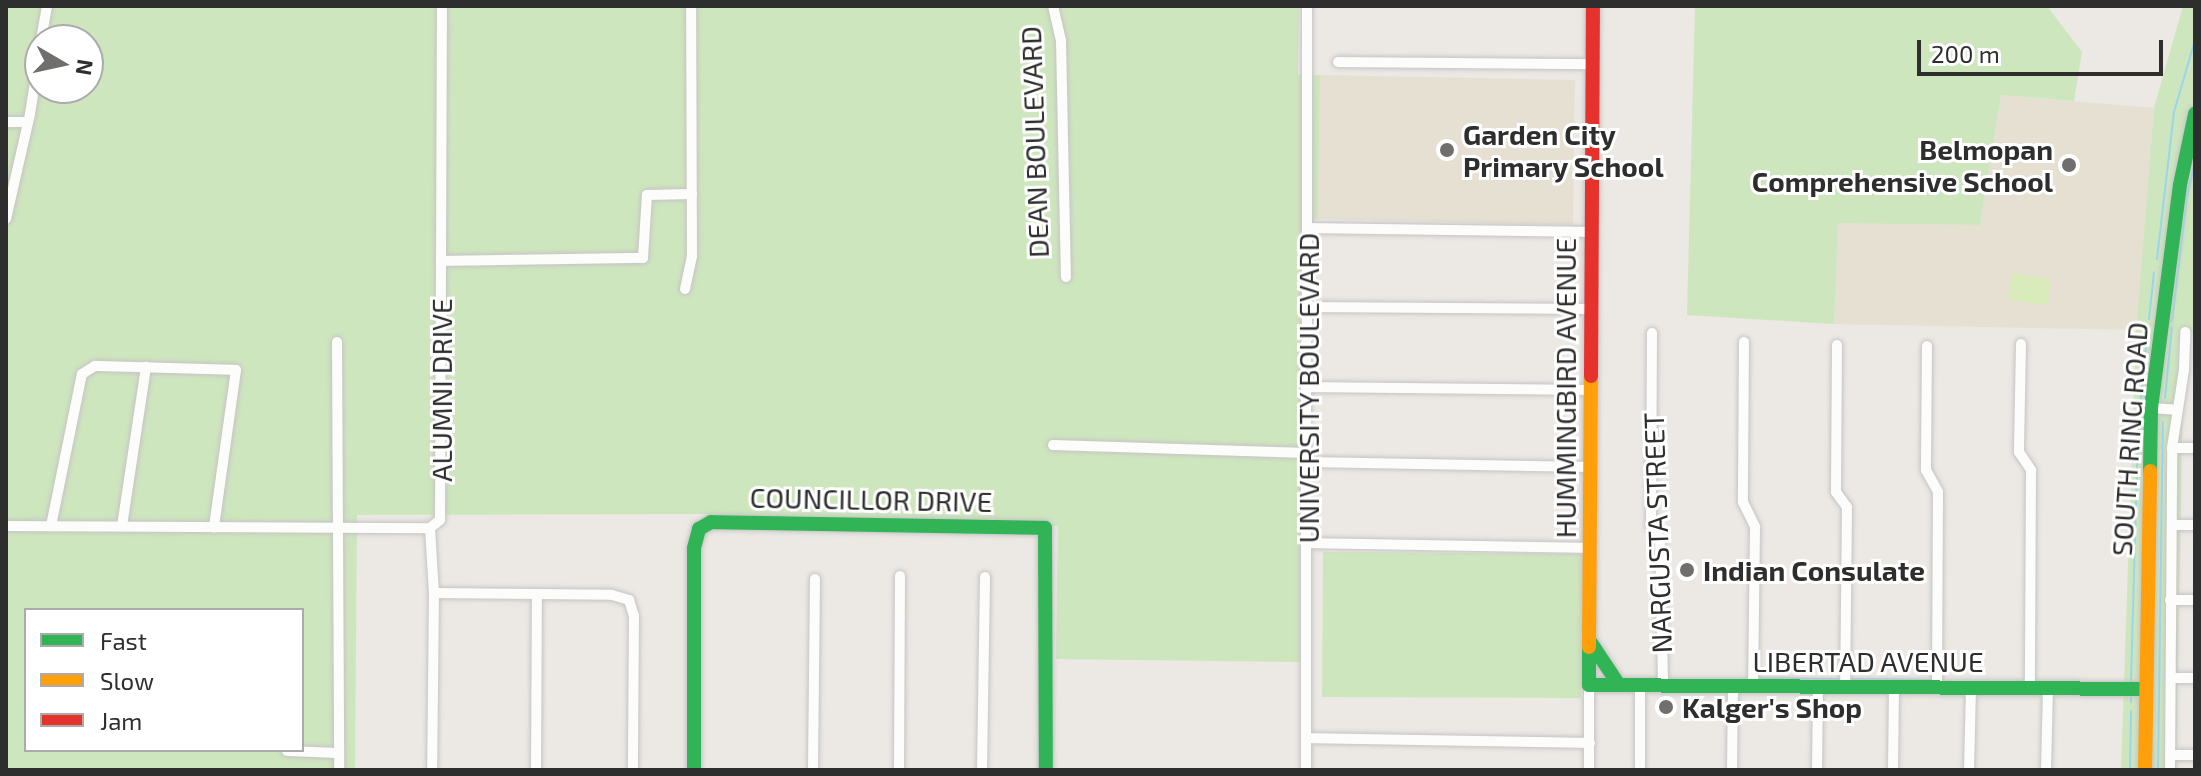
<!DOCTYPE html>
<html>
<head>
<meta charset="utf-8">
<style>
	body { margin:0 }
	#map { position:relative; width:2201px; height:776px; overflow:hidden; background:#ece8e4; font-family:"Exo 2",sans-serif }
	div>[style] { position:absolute }
	[style*='--x'] { left:calc(var(--x)*1px); top:calc(var(--y)*1px); width:calc(var(--w)*1px); rotate:calc(var(--a)*1deg) }
	.education>* { inset:0; background:#e6e0d3 }
	.green>* { inset:0; background:#cee6be }
	.pitch>* { inset:0; background:#d9eabb }
	.stream>* { height:2px; margin:-1px; padding:0 1px; transform-origin:1px; border-radius:1px; background:#99d6ec }
	.roads { filter:drop-shadow(0 0 2px #c5c4c5) drop-shadow(0 0 2px #c5c4c5) }
	.street>* { height:10px; margin:-5px; padding:0 5px; transform-origin:5px; border-radius:5px; background:#fcfcfb }
	.fast>* { height:14px; margin:-7px; padding:0 7px; transform-origin:7px; border-radius:7px; background:#30b455 }
	.slow>* { height:14px; margin:-7px; padding:0 7px; transform-origin:7px; border-radius:7px; background:#ff9f0a }
	.jam>* { height:14px; margin:-7px; padding:0 7px; transform-origin:7px; border-radius:7px; background:#e5322d }
	.dots>* { width:22px; height:22px; translate:-50% -50%; box-sizing:border-box; border:4px solid #fff; border-radius:50% }
	span { translate:-50% -50%; white-space:nowrap; text-align:center; line-height:1.15; -webkit-text-stroke:6px #fff; paint-order:stroke }
	.poi-label { font-size:28px; color:#2e2e2e; font-weight:700 }
	.left { translate:0 -50%; text-align:left }
	.right { translate:-100% -50%; text-align:right }
	.street-label { font-size:28px; color:#2e2e2e }
	.frame { position:absolute; inset:0; border:8px solid #2e2e2e; pointer-events:none }
	.legend { position:absolute; left:24px; top:608px; width:280px; height:144px; box-sizing:border-box; background:#fff; border:2px solid #ababab; margin:0; padding:10px 14px; list-style:none; font-size:24px; color:#2e2e2e }
	.legend li { display:flex; align-items:center; gap:16px; height:40px }
	.legend b { width:40px; border:2px solid #ababab }
	.north { position:absolute; left:24px; top:24px; width:80px; height:80px; box-sizing:border-box; background:#fff; border:2px solid #ababab; border-radius:50%; rotate:99deg; font-size:22px; font-weight:700; line-height:32px; text-align:center; color:#2e2e2e }
	.north::after { content:''; display:block; margin:auto; width:28px; height:36px; background:#706f6e; clip-path:polygon(50% 0,100% 100%,50% 72%,0 100%) }
	.scale { position:absolute; left:1917px; top:40px; width:246px; height:36px; box-sizing:border-box; border:4px solid #2e2e2e; border-top:0; padding-left:10px; font-size:24px; line-height:28px; white-space:nowrap; color:#2e2e2e; -webkit-text-stroke:6px #fff; paint-order:stroke }
</style>
</head>
<body>
<div id="map">
	<div class="education">
		<div style="clip-path:polygon(1320px 75px,1575px 80px,1573px 225px,1318px 219px)"></div>
		<div style="clip-path:polygon(2001px 95px,2154px 108px,2136px 330px,1834px 324px,1837px 222px,1980px 225px)"></div>
	</div>
	<div class="green">
		<div style="clip-path:polygon(evenodd,6px 6px,1299px 6px,1298px 75px,1320px 75px,1318px 219px,1302px 221px,1300px 662px,1056px 659px,1058px 526px,702px 514px,357px 515px,355px 770px,6px 770px,6px 6px,40px 40px,88px 40px,88px 88px,40px 88px,40px 40px,6px 6px,26px 610px,302px 610px,302px 750px,26px 750px,26px 610px)"></div>
		<div style="clip-path:polygon(1695px 6px,2047px 6px,2082px 52px,2074px 101px,2001px 95px,1980px 225px,1838px 223px,1834px 324px,1687px 315px)"></div>
		<div style="clip-path:polygon(2183px 6px,2195px 6px,2195px 333px,2184px 335px,2176px 770px,2121px 770px,2136px 330px,2154px 108px)"></div>
		<div style="clip-path:polygon(1323px 552px,1582px 554px,1581px 698px,1322px 697px)"></div>
	</div>
	<div class="pitch">
		<div style="clip-path:polygon(2012px 273px,2051px 279px,2047px 305px,2008px 300px)"></div>
	</div>
	<div class="stream">
		<div style="--x:2157;--y:259;--w:148;--a:-83.4"></div>
		<div style="--x:2174;--y:112;--w:75;--a:-73.7"></div>
		<div style="--x:2149;--y:319;--w:47;--a:-83.9"></div>
		<div style="--x:2172;--y:321;--w:125;--a:-83.1"></div>
		<div style="--x:2187;--y:197;--w:37;--a:-77"></div>
		<div style="--x:2165;--y:398;--w:71;--a:-84.4"></div>
		<div style="--x:1759;--y:678;--w:81;--a:0.7"></div>
		<div style="--x:1851;--y:679;--w:81;--a:0.7"></div>
		<div style="--x:2131;--y:681;--w:255;--a:-88.4"></div>
		<div style="--x:2138;--y:426;--w:99;--a:-84.2"></div>
		<div style="--x:2131;--y:702;--w:6;--a:-90"></div>
		<div style="--x:2130;--y:770;--w:59;--a:-89"></div>
		<div style="--x:2158;--y:770;--w:348;--a:-89.2"></div>
	</div>
	<div class="roads">
		<div class="street">
			<div style="--x:1053;--y:6;--w:36;--a:77"></div>
			<div style="--x:1061;--y:41;--w:236;--a:88.8"></div>
			<div style="--x:41;--y:40;--w:35;--a:-80"></div>
			<div style="--x:1338;--y:62;--w:254;--a:0.5"></div>
			<div style="--x:6;--y:122;--w:22;--a:0"></div>
			<div style="--x:6;--y:219;--w:108;--a:-77.1"></div>
			<div style="--x:30;--y:114;--w:65;--a:-81.1"></div>
			<div style="--x:1308;--y:228;--w:284;--a:0.8"></div>
			<div style="--x:442;--y:261;--w:201;--a:-0.9"></div>
			<div style="--x:643;--y:258;--w:63;--a:-86.4"></div>
			<div style="--x:647;--y:195;--w:45;--a:-1.3"></div>
			<div style="--x:685;--y:289;--w:34;--a:-78"></div>
			<div style="--x:692;--y:256;--w:250;--a:-90.2"></div>
			<div style="--x:1309;--y:307;--w:282;--a:0.4"></div>
			<div style="--x:1652;--y:333;--w:193;--a:90.3"></div>
			<div style="--x:1651;--y:526;--w:16;--a:55"></div>
			<div style="--x:1660;--y:539;--w:147;--a:88.8"></div>
			<div style="--x:337;--y:342;--w:428;--a:89.7"></div>
			<div style="--x:1744;--y:342;--w:160;--a:90.4"></div>
			<div style="--x:1743;--y:502;--w:28;--a:64"></div>
			<div style="--x:1755;--y:527;--w:159;--a:90.7"></div>
			<div style="--x:2021;--y:344;--w:108;--a:91.1"></div>
			<div style="--x:2019;--y:452;--w:22;--a:56"></div>
			<div style="--x:2031;--y:470;--w:218;--a:90.3"></div>
			<div style="--x:1837;--y:345;--w:147;--a:90.4"></div>
			<div style="--x:1836;--y:492;--w:19;--a:54"></div>
			<div style="--x:1847;--y:507;--w:180;--a:90.6"></div>
			<div style="--x:1927;--y:346;--w:124;--a:90.5"></div>
			<div style="--x:1926;--y:470;--w:25;--a:61"></div>
			<div style="--x:1938;--y:492;--w:196;--a:90.3"></div>
			<div style="--x:1306;--y:387;--w:285;--a:0.6"></div>
			<div style="--x:2151;--y:408;--w:26;--a:4"></div>
			<div style="--x:1053;--y:445;--w:254;--a:1.8"></div>
			<div style="--x:2172;--y:448;--w:23;--a:0"></div>
			<div style="--x:1308;--y:462;--w:282;--a:1"></div>
			<div style="--x:2172;--y:525;--w:23;--a:0"></div>
			<div style="--x:6;--y:526;--w:424;--a:0.3"></div>
			<div style="--x:51;--y:526;--w:155;--a:-78.5"></div>
			<div style="--x:82;--y:374;--w:15;--a:-32"></div>
			<div style="--x:95;--y:366;--w:141;--a:1.6"></div>
			<div style="--x:236;--y:370;--w:159;--a:98"></div>
			<div style="--x:122;--y:526;--w:161;--a:-81.4"></div>
			<div style="--x:430;--y:528;--w:13;--a:-39"></div>
			<div style="--x:440;--y:520;--w:514;--a:-89.78"></div>
			<div style="--x:430;--y:528;--w:65;--a:86.5"></div>
			<div style="--x:434;--y:593;--w:177;--a:90.6"></div>
			<div style="--x:1308;--y:543;--w:282;--a:1"></div>
			<div style="--x:434;--y:593;--w:178;--a:0.6"></div>
			<div style="--x:612;--y:595;--w:18;--a:16"></div>
			<div style="--x:629;--y:600;--w:17;--a:73"></div>
			<div style="--x:634;--y:616;--w:154;--a:90.4"></div>
			<div style="--x:2170;--y:600;--w:25;--a:0"></div>
			<div style="--x:2171;--y:678;--w:24;--a:0"></div>
			<div style="--x:1640;--y:686;--w:84;--a:90"></div>
			<div style="--x:1306;--y:738;--w:284;--a:1"></div>
			<div style="--x:287;--y:751;--w:52;--a:2.2"></div>
			<div style="--x:2170;--y:755;--w:25;--a:0"></div>
			<div style="--x:536;--y:770;--w:175;--a:-89.7"></div>
			<div style="--x:813;--y:770;--w:191;--a:-89.4"></div>
			<div style="--x:899;--y:770;--w:194;--a:-89.7"></div>
			<div style="--x:982;--y:770;--w:193;--a:-89.1"></div>
			<div style="--x:1306;--y:770;--w:764;--a:-89.93"></div>
			<div style="--x:1589;--y:770;--w:85;--a:-90"></div>
			<div style="--x:1732;--y:770;--w:84;--a:-89.3"></div>
			<div style="--x:1817;--y:770;--w:83;--a:-89.3"></div>
			<div style="--x:1893;--y:770;--w:83;--a:-89.3"></div>
			<div style="--x:1969;--y:770;--w:82;--a:-88.6"></div>
			<div style="--x:2046;--y:770;--w:82;--a:-88.6"></div>
			<div style="--x:2170;--y:770;--w:322;--a:-89.6"></div>
			<div style="--x:2172;--y:448;--w:79;--a:-81.3"></div>
			<div style="--x:2184;--y:370;--w:38;--a:-88"></div>
		</div>
		<div class="fast">
			<div style="--x:2150;--y:471;--w:63;--a:-89.1"></div>
			<div style="--x:2151;--y:408;--w:225;--a:-82.6"></div>
			<div style="--x:2180;--y:185;--w:73;--a:-78.1"></div>
			<div style="--x:1591;--y:643;--w:50;--a:56.3"></div>
			<div style="--x:1589;--y:647;--w:38;--a:90"></div>
			<div style="--x:1589;--y:685;--w:556;--a:0.41"></div>
			<div style="--x:694;--y:770;--w:222;--a:-90"></div>
			<div style="--x:694;--y:548;--w:20;--a:-75"></div>
			<div style="--x:699;--y:529;--w:14;--a:-30"></div>
			<div style="--x:711;--y:522;--w:334;--a:1"></div>
			<div style="--x:1045;--y:528;--w:242;--a:89.8"></div>
		</div>
		<div class="slow">
			<div style="--x:1589;--y:647;--w:271;--a:-89.6"></div>
			<div style="--x:2145;--y:770;--w:299;--a:-89"></div>
		</div>
		<div class="jam">
			<div style="--x:1591;--y:376;--w:370;--a:-89.7"></div>
		</div>
	</div>
	<div class="dots">
		<div style="left:1447px;top:150px;background:#706f6e"></div>
		<div style="left:2069px;top:165px;background:#706f6e"></div>
		<div style="left:1687px;top:570px;background:#706f6e"></div>
		<div style="left:1666px;top:707px;background:#706f6e"></div>
	</div>
	<div class="poi-label">
		<span class="left" style="left:1463px;top:150px">Garden City<br>Primary School</span>
		<span class="right" style="left:2053px;top:165px">Belmopan<br>Comprehensive School</span>
		<span class="left" style="left:1703px;top:570px">Indian Consulate</span>
		<span class="left" style="left:1682px;top:707px">Kalger's Shop</span>
	</div>
	<div class="street-label">
		<span style="left:1034px;top:142px;rotate:-92deg">DEAN BOULEVARD</span>
		<span style="left:1308px;top:388px;rotate:-90deg">UNIVERSITY BOULEVARD</span>
		<span style="left:1565px;top:388px;rotate:-90deg">HUMMINGBIRD AVENUE</span>
		<span style="left:441px;top:390px;rotate:-90deg">ALUMNI DRIVE</span>
		<span style="left:2129px;top:439px;rotate:-86deg">SOUTH RING ROAD</span>
		<span style="left:871px;top:499px;rotate:1deg">COUNCILLOR DRIVE</span>
		<span style="left:1657px;top:533px;rotate:-92deg">NARGUSTA STREET</span>
		<span style="left:1868px;top:661px">LIBERTAD AVENUE</span>
	</div>
	<div class="frame"></div>
	<ul class="legend">
	<li><b style="height:10px;background:#30b455"></b>Fast</li>
	<li><b style="height:10px;background:#ff9f0a"></b>Slow</li>
	<li><b style="height:10px;background:#e5322d"></b>Jam</li>
	</ul>
	<div class="north">N</div>
	<div class="scale">200 m</div>
</div>
</body>
</html>
